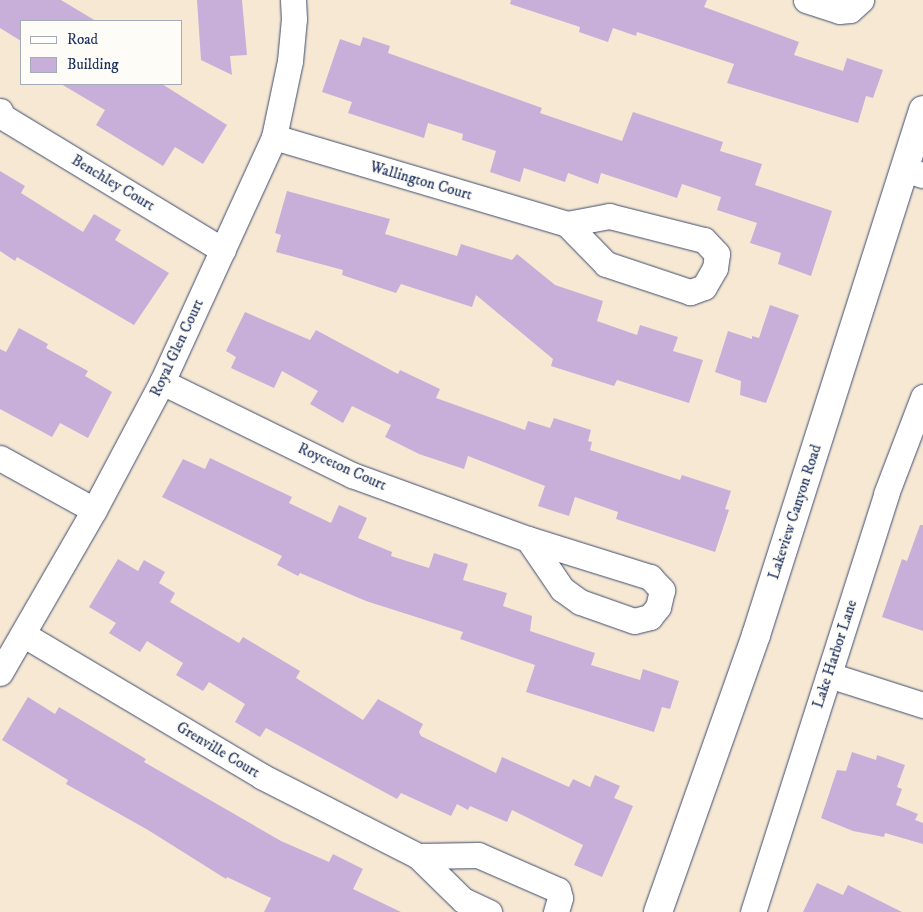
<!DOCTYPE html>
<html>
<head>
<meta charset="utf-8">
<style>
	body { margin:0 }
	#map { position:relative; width:923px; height:912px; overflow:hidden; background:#f6e8d3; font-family:"IM FELL DW Pica",serif }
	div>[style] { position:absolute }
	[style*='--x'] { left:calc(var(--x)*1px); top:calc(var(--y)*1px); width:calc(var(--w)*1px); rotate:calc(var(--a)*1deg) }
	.building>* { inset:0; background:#c8afda }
	.roads { filter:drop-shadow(0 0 1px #3c4b70) drop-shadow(0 0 1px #3c4b70) }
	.minor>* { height:25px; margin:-12.5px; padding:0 12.5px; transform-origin:12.5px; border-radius:12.5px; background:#fff }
	.tertiary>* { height:28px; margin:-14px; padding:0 14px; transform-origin:14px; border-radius:14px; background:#fff }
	span { translate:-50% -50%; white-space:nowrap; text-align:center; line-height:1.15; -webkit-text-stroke:4px #fdfcf7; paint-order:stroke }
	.street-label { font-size:15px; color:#1b2f5e }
	.legend { position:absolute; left:20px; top:20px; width:162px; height:65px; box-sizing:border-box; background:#fdfcf7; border:1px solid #a3aaba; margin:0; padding:6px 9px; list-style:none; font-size:15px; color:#1b2f5e }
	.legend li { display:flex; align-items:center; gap:10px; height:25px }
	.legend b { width:25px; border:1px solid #a3aaba }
</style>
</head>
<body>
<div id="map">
	<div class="building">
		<div style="clip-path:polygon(0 0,61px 0,96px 21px,21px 21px,21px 41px,0 28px)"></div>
		<div style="clip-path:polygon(197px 0,242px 0,247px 55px,230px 56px,232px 75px,201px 60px)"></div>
		<div style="clip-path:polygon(511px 0,707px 0,704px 7px,799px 42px,794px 55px,843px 71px,847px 58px,883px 70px,873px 98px,866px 96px,858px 123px,727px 83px,734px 64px,637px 32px,636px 36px,613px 28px,608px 42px,579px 32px,580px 27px,510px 4px)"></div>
		<div style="clip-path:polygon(363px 37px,390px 46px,388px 53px,542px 108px,540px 113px,622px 141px,633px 112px,723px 142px,720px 151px,762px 164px,755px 185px,832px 211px,811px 276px,778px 264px,781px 253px,750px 243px,757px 223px,717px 210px,721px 197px,682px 184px,677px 198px,601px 173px,598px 184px,568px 173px,565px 182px,524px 168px,520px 182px,490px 172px,496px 151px,462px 140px,463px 134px,428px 123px,424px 138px,348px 113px,352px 102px,322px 92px,340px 39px,360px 46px)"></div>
		<div style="clip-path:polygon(61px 84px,162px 84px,227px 125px,203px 164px,175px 147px,163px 166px,96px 125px,105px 110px)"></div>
		<div style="clip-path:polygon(0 171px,25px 186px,21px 193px,83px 232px,94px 214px,121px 230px,115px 240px,169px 273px,134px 325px,17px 257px,15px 261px,0 251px)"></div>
		<div style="clip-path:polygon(287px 191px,390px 219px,385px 234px,457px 256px,461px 244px,512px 260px,517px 254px,555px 285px,603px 301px,597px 321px,637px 335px,640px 325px,678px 337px,673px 351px,703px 360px,689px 403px,617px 380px,614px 386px,551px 366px,553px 359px,476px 295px,472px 307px,401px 284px,396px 293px,342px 275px,343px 270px,276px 252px,281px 235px,275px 233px)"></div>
		<div style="clip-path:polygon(770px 305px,799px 315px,766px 403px,740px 395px,741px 381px,715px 372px,728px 331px,752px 339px,752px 336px,759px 338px)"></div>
		<div style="clip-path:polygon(245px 312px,310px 340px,316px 330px,398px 374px,400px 370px,440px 389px,436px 398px,525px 430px,528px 421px,550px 428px,554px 418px,591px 430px,588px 441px,592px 442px,590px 450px,680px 480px,682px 475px,731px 491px,725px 509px,729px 510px,715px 552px,616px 519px,618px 512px,575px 497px,569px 516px,538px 506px,545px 486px,468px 456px,464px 469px,419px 454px,385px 437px,391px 425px,352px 406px,343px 423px,310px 404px,318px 391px,282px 371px,274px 388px,231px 368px,236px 357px,226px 351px)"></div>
		<div style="clip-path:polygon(19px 328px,48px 344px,46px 348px,88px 371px,85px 376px,112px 392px,88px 438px,60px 423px,52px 437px,0 409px,0 349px,6px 352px)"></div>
		<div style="clip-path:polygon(210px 458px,292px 497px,289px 503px,331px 523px,339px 505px,367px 518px,358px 538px,392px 552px,391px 556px,429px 568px,434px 553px,468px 564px,463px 580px,507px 593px,503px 606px,532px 616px,530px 631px,595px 653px,591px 665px,640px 680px,643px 669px,679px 681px,670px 709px,662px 707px,654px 732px,526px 692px,535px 665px,460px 639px,463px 632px,366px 601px,300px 573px,298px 576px,277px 565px,282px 556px,162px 497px,183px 459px,205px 469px)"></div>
		<div style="clip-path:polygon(920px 525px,923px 525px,923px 631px,882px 617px,902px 559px,907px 561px)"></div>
		<div style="clip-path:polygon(118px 559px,138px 571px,144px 560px,165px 572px,159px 583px,175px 593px,170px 602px,239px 643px,243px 637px,300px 671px,296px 678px,363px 720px,378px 699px,423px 724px,419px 732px,421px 736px,496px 773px,502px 757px,569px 787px,573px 779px,590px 787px,595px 775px,620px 786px,614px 798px,633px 806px,602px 877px,574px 865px,583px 845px,512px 810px,507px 822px,470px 806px,468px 810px,457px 804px,451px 816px,401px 793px,397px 799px,266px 728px,260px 737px,235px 722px,245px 704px,209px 682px,203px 691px,176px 675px,183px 663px,147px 641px,140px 652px,109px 633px,116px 623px,89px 607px)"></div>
		<div style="clip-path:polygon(28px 697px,55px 714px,59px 707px,146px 759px,144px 762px,281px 841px,329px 862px,333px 854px,363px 869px,353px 889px,401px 912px,264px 912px,271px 898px,227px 877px,226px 879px,148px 830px,66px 784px,68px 780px,2px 740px)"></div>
		<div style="clip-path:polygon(852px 752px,876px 760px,877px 755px,905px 765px,897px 787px,902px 789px,896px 805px,918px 814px,915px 820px,923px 823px,923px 844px,885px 833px,884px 837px,853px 831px,821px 818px,837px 770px,846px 771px)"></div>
		<div style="clip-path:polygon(817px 883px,843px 895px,848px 885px,902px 912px,803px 912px)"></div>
	</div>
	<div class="roads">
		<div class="minor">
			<div style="--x:806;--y:0;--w:35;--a:18"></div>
			<div style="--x:839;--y:11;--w:11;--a:-5"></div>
			<div style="--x:850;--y:10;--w:15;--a:-42"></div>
			<div style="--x:0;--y:111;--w:7;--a:63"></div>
			<div style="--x:3;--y:117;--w:257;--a:31.2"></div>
			<div style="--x:274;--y:137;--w:306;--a:16.5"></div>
			<div style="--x:567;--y:224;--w:43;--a:-10.8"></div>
			<div style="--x:609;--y:216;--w:98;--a:14.2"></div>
			<div style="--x:704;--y:240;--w:19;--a:47"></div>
			<div style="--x:717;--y:254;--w:14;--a:98"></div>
			<div style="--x:715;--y:268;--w:22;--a:120"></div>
			<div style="--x:704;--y:287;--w:15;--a:160"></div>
			<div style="--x:690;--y:292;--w:89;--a:-161.6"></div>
			<div style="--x:606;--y:264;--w:56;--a:-134.3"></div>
			<div style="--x:904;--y:169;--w:20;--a:18"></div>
			<div style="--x:162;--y:382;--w:212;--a:26.1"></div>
			<div style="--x:352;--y:475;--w:187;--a:20"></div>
			<div style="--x:528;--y:539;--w:128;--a:17.3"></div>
			<div style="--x:650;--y:577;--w:18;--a:47"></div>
			<div style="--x:662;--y:590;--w:17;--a:103"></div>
			<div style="--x:658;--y:607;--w:13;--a:129"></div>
			<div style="--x:650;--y:617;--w:16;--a:166"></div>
			<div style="--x:634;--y:621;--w:57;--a:-160.6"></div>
			<div style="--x:580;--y:602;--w:22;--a:-144"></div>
			<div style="--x:562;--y:589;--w:60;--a:-124.2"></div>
			<div style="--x:0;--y:458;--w:107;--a:29"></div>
			<div style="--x:24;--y:635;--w:276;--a:30.7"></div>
			<div style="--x:261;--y:776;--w:176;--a:27"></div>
			<div style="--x:418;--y:856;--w:63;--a:44.4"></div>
			<div style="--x:463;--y:900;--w:29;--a:25"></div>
			<div style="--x:0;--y:673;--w:188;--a:-60"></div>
			<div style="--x:94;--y:510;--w:145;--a:-62"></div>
			<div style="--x:162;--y:382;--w:269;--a:-65.4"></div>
			<div style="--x:274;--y:137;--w:78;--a:-78.1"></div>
			<div style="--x:290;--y:61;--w:42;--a:-84.6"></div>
			<div style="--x:294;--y:19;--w:19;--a:-93"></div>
			<div style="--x:829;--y:675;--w:99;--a:17.7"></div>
			<div style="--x:418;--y:856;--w:60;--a:-1"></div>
			<div style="--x:478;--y:855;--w:87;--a:23.6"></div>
			<div style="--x:558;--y:890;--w:8;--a:76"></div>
			<div style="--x:560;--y:898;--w:15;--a:106"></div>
			<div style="--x:753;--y:912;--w:439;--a:-72.3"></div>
			<div style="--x:886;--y:494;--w:104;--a:-69.1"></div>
		</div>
		<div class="tertiary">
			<div style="--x:658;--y:912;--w:294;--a:-70.5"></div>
			<div style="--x:756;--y:635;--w:551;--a:-72.35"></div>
		</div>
	</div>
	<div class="street-label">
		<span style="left:421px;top:181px;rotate:16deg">Wallington Court</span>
		<span style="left:113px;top:183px;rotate:31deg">Benchley Court</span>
		<span style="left:177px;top:348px;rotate:-65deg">Royal Glen Court</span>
		<span style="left:342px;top:467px;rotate:24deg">Royceton Court</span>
		<span style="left:795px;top:512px;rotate:-72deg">Lakeview Canyon Road</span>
		<span style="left:835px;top:654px;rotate:-72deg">Lake Harbor Lane</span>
		<span style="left:218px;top:750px;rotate:31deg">Grenville Court</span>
	</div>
	<ul class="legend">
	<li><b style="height:6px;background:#fff"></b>Road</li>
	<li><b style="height:14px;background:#c8afda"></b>Building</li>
	</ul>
</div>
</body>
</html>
